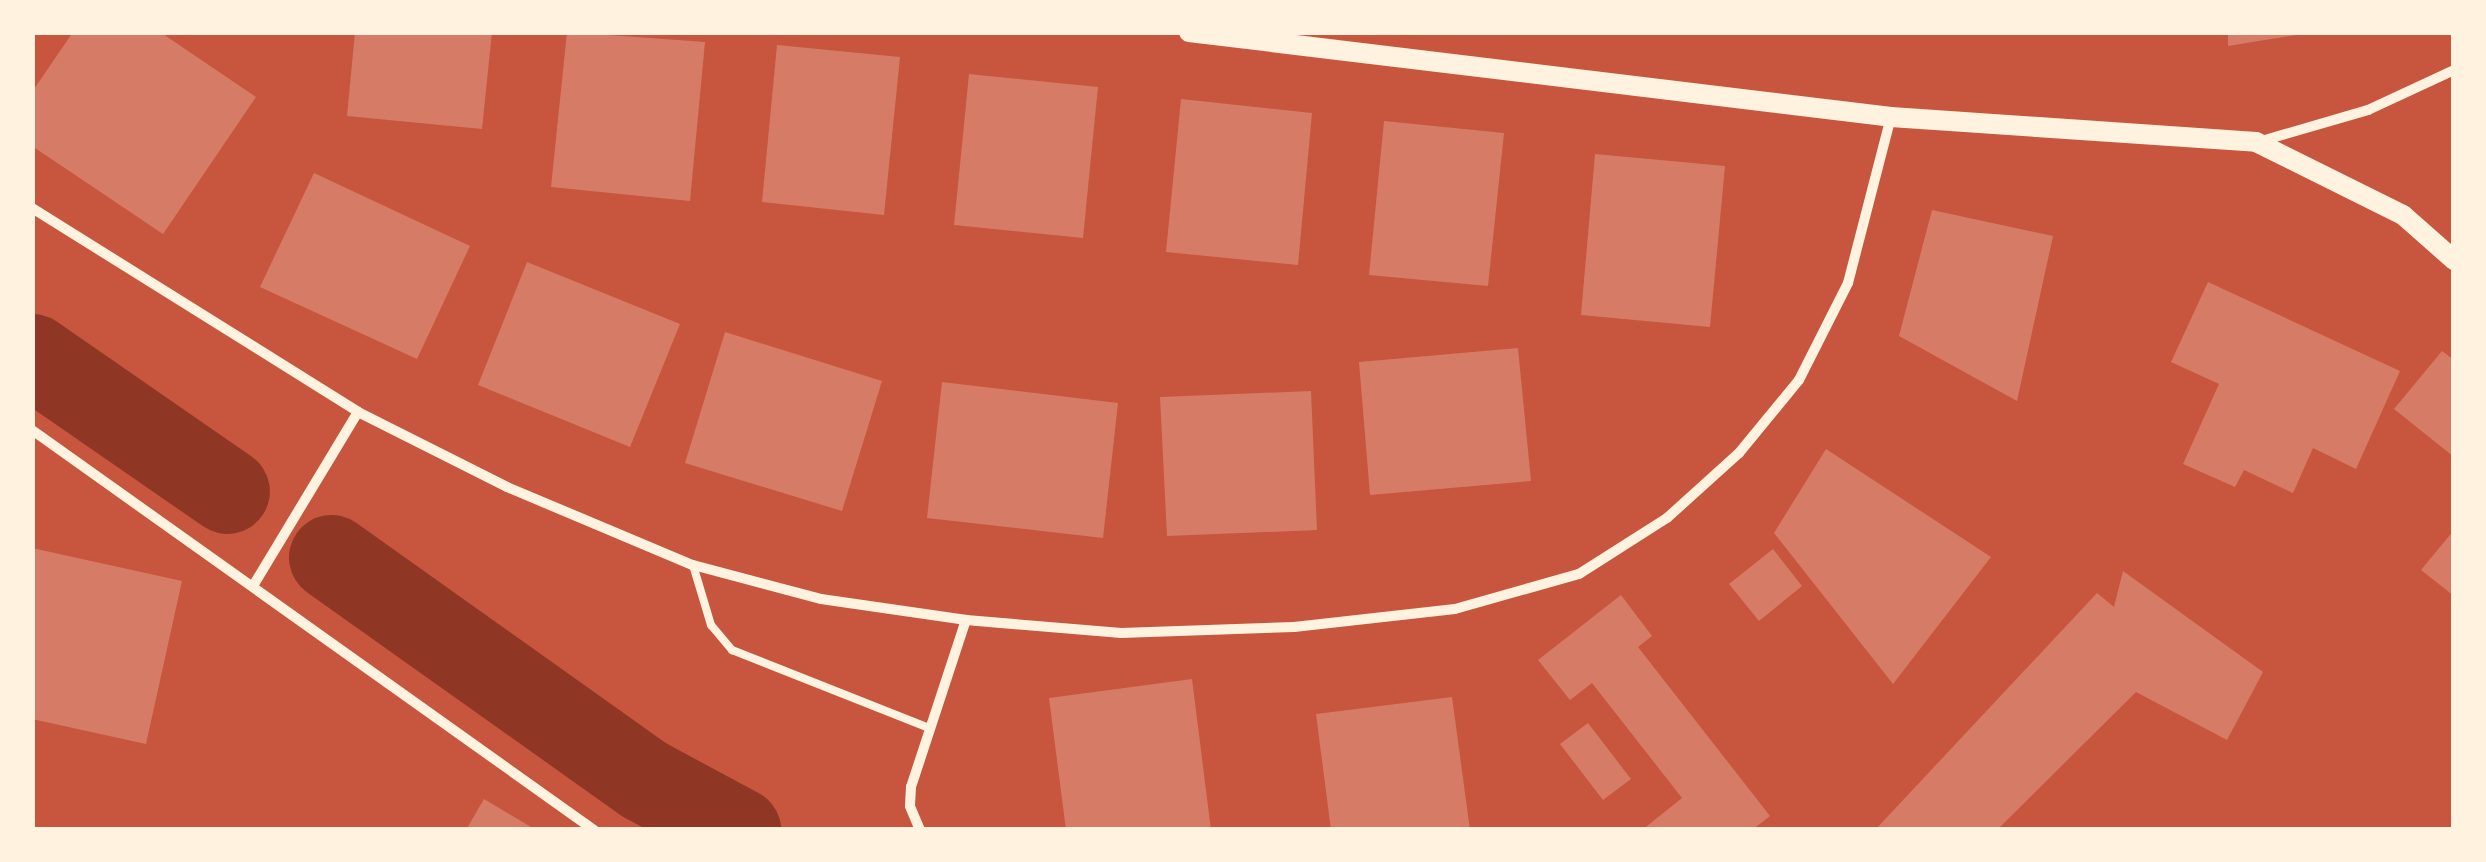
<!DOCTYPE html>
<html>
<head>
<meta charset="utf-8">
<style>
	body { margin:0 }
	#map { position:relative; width:2486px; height:862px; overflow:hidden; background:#c8553d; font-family:"DejaVu Sans",sans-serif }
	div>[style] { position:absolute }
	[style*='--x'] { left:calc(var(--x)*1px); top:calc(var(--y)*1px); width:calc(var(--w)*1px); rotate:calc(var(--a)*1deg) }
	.river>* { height:85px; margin:-42.5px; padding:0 42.5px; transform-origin:42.5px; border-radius:42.5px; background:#8f3625 }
	.building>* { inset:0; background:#d67c66 }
	.service>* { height:8px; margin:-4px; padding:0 4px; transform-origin:4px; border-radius:4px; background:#fff3e0 }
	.minor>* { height:10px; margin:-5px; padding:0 5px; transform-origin:5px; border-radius:5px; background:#fff3e0 }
	.secondary>* { height:20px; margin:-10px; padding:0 10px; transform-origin:10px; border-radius:10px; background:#fff3e0 }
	span { translate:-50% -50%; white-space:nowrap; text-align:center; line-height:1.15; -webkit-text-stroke:10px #fff3e0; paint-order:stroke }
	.frame { position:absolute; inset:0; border:35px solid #fff3e0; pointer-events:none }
</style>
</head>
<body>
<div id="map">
	<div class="river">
		<div style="--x:32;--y:356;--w:237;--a:34.7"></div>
		<div style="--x:331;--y:557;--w:385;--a:35.4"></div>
		<div style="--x:645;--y:780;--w:106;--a:28.3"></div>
	</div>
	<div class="building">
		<div style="clip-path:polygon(73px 32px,160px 32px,256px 97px,163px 234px,32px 146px,32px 92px)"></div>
		<div style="clip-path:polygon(355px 32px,492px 32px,482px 129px,347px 116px)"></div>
		<div style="clip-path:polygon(567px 32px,705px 42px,690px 201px,551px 187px)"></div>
		<div style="clip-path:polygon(2228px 32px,2296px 32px,2296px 35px,2228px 46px)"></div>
		<div style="clip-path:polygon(777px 45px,900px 57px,884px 215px,762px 202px)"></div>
		<div style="clip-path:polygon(969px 74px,1098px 87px,1083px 238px,954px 225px)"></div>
		<div style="clip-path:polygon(1181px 99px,1312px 113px,1298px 265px,1166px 252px)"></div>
		<div style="clip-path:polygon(1384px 121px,1504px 133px,1488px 286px,1369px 275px)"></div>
		<div style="clip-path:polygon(1595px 154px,1725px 166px,1710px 327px,1581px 315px)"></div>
		<div style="clip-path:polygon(314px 173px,470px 246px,417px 359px,260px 287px)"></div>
		<div style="clip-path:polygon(1932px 210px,2053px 236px,2017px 401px,1899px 336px)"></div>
		<div style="clip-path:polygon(527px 262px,680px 324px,630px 447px,478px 385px)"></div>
		<div style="clip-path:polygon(2208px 282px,2400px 371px,2356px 469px,2313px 448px,2293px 493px,2244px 470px,2235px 487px,2183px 464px,2219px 384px,2171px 362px)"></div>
		<div style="clip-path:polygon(725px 332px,882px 381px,842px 511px,685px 463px)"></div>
		<div style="clip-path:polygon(1518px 348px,1531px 481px,1370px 495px,1359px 362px)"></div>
		<div style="clip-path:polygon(2442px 351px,2454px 360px,2454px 457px,2394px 409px)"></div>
		<div style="clip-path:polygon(942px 382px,1118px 403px,1103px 538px,927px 518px)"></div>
		<div style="clip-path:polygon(1311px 391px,1317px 530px,1167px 536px,1160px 397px)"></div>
		<div style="clip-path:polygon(1826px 449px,1991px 557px,1893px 684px,1774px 533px)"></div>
		<div style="clip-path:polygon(2454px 530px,2454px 596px,2421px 570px)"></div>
		<div style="clip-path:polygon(32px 548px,182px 581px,146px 744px,32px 719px)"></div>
		<div style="clip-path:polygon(1773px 549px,1802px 586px,1759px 621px,1729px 584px)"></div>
		<div style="clip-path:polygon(2123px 571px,2263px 672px,2227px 740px,2136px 692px,1997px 830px,1875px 830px,2097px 593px,2114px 607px)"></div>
		<div style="clip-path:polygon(1621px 595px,1652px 636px,1638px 647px,1770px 816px,1752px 830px,1642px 830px,1682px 798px,1592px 683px,1570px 700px,1538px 660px)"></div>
		<div style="clip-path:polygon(1192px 679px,1211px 830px,1066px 830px,1049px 698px)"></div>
		<div style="clip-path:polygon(1452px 697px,1470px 830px,1331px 830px,1316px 714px)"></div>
		<div style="clip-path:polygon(1588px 723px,1631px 779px,1603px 800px,1560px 744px)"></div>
		<div style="clip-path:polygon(484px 799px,536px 830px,466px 830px)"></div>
	</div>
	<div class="service">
		<div style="--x:693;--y:565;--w:63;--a:73.3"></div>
		<div style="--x:711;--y:625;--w:33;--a:50"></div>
		<div style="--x:732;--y:650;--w:212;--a:21.6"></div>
	</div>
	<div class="minor">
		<div style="--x:2258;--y:142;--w:115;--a:-16.2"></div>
		<div style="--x:2368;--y:110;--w:95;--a:-24.9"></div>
		<div style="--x:32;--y:208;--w:385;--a:32"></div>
		<div style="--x:358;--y:412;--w:167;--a:26.7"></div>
		<div style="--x:507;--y:487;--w:202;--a:22.8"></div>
		<div style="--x:693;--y:565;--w:132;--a:14.9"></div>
		<div style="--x:821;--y:599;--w:147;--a:8.2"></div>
		<div style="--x:966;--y:620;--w:156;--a:4.8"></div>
		<div style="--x:1121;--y:633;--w:173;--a:-2"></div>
		<div style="--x:1294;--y:627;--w:162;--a:-6.4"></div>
		<div style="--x:1455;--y:609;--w:129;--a:-15.8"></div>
		<div style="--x:1579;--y:574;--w:104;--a:-32.5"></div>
		<div style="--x:1667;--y:518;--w:97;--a:-42.1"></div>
		<div style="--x:1739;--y:453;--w:94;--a:-50.6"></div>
		<div style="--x:1799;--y:380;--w:109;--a:-63.2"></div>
		<div style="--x:1848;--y:283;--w:171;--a:-75.5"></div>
		<div style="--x:32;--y:430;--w:690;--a:35.44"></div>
		<div style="--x:253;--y:586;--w:203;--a:-58.9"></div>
		<div style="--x:920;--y:830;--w:26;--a:-113"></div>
		<div style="--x:910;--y:806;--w:19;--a:-87"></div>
		<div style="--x:911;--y:787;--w:176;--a:-71.8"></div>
	</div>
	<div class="secondary">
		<div style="--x:1189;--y:32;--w:707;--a:6.9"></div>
		<div style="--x:1891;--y:117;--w:366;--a:3.9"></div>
		<div style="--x:2256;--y:142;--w:164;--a:26.4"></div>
		<div style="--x:2403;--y:215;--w:68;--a:41.4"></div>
	</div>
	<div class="frame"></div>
</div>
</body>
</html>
